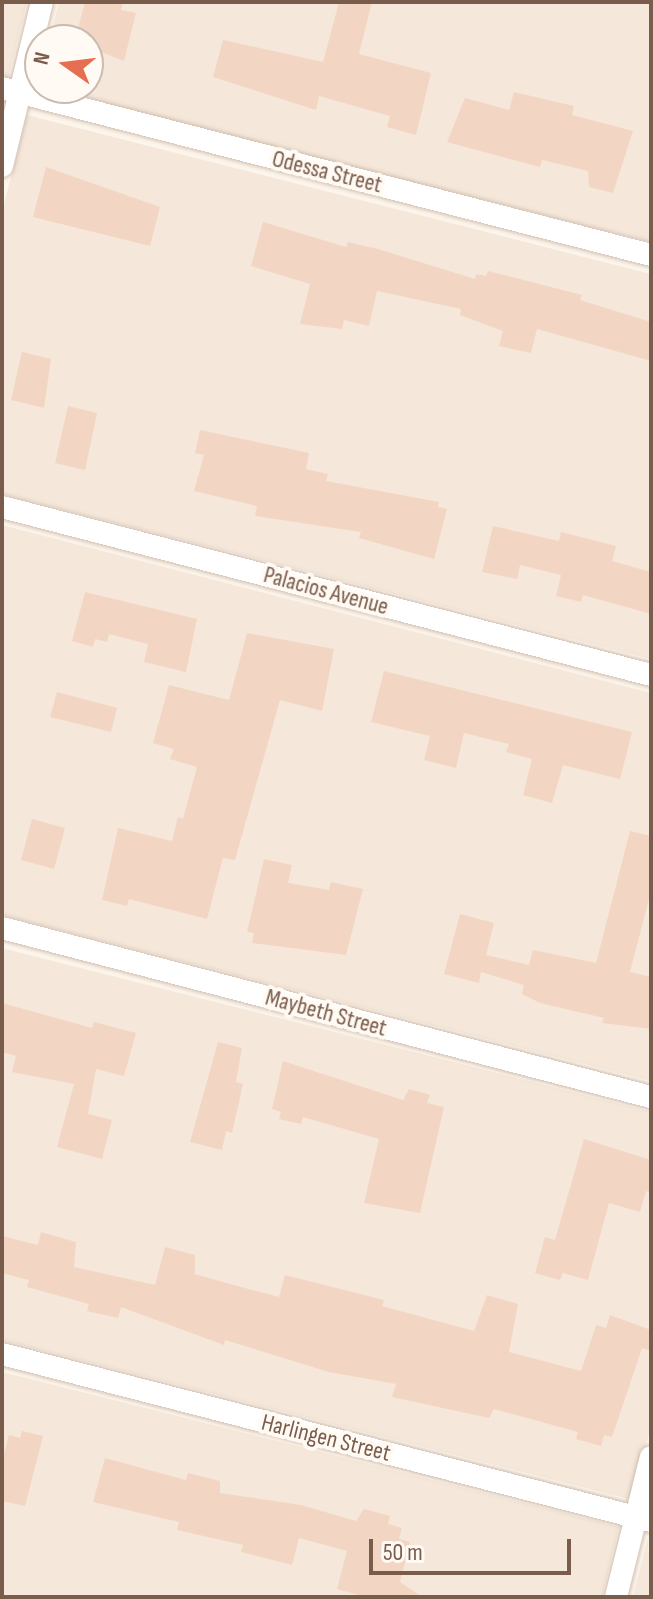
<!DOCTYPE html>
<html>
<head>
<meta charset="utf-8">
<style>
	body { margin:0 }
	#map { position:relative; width:653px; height:1599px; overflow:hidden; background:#fdf6ec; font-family:"Sofia Sans Condensed",sans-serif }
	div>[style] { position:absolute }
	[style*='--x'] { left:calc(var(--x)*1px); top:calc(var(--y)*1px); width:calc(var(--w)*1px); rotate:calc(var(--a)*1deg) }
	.residential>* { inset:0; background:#f5e8da }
	.building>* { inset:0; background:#f3d5c3 }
	.roads { filter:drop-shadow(0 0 2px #d1beb0) drop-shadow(0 0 2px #d1beb0) }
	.street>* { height:22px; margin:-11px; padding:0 11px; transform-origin:11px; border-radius:11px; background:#fff }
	span { translate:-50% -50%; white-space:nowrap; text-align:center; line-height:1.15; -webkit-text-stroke:8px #fffaf3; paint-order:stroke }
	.street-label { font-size:24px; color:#7a5c4d }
	.frame { position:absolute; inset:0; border:4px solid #7a5c4d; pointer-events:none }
	.north { position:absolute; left:24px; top:24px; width:80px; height:80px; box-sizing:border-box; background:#fffaf3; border:2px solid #cabbb1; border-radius:50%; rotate:284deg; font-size:22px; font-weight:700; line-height:32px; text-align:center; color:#7a5c4d }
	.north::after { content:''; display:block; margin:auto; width:28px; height:36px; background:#e76f51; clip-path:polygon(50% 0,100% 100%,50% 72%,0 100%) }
	.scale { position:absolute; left:369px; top:1539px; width:202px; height:36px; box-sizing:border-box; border:4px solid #7a5c4d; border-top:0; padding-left:10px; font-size:24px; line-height:28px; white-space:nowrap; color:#7a5c4d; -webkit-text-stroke:6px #fffaf3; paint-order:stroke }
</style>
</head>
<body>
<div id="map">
	<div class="residential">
		<div style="clip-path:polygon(2px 2px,27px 2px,8px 78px,2px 76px)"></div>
		<div style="clip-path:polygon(59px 2px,651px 2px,651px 242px,40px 88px,88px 88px,88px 40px,49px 40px)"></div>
		<div style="clip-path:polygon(27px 115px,651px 274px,651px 659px,2px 494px,2px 212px)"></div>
		<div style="clip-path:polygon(2px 525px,651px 693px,651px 1081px,2px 915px)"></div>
		<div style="clip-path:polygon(2px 948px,651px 1112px,651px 1425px,633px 1500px,2px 1340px)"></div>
		<div style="clip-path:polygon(2px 1372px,619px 1527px,602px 1597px,2px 1597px)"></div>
		<div style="clip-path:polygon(648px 1538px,651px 1597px,633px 1597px)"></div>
	</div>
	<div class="building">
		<div style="clip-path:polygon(85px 2px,123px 2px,121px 10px,136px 13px,124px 61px,88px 47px,88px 40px,75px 40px)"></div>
		<div style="clip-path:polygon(339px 2px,372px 2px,359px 54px,431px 73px,416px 135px,387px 127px,390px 116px,319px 96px,316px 110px,213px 77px,223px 40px,323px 62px)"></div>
		<div style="clip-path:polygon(514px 92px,574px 106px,572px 115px,633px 131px,613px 193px,589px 187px,588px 171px,542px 160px,540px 167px,447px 142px,465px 98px,509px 110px)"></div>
		<div style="clip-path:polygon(46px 167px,160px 207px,150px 246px,33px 217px)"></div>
		<div style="clip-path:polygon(263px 222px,346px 247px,348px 242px,378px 249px,475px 279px,476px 274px,486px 276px,488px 271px,582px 295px,580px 300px,651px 322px,651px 361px,537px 329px,531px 353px,499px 346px,503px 331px,460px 315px,461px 309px,377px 291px,369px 326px,344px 320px,342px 329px,300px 324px,310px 284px,251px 266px)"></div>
		<div style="clip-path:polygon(22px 352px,51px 359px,44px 408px,11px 400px)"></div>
		<div style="clip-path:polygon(68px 406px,97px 413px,85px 470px,55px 463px)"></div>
		<div style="clip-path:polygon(200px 430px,309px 453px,306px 469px,328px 474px,326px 481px,439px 502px,438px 507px,447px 509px,434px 559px,359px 538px,361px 532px,255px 516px,257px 506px,194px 491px,204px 455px,195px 453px)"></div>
		<div style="clip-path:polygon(493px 526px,559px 541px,561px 532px,616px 546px,612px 561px,651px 572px,651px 614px,583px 595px,581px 602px,556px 596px,561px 575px,520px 565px,517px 579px,482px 572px)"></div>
		<div style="clip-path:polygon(85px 592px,197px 619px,186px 672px,144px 662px,148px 644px,109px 634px,107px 642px,95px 639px,93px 647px,72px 641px)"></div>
		<div style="clip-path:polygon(247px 633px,334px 649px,322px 711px,280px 700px,235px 860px,223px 858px,207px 919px,129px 899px,127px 906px,102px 900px,118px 828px,172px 841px,178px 817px,183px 819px,197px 767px,170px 759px,174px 749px,153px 743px,169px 685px,229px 700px)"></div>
		<div style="clip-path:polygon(384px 671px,632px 732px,620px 779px,563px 765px,552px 803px,523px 795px,532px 759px,506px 752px,509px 744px,464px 733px,456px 768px,424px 760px,430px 736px,371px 722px)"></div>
		<div style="clip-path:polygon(57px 692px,117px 708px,111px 732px,50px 717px)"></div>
		<div style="clip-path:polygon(32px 819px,65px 828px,54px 869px,21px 860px)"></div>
		<div style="clip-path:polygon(630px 831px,651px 836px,651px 891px,630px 972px,651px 977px,651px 1029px,602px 1023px,604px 1018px,540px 1003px,522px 994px,524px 985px,481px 972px,479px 983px,444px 974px,460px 914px,494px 923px,486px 955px,529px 965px,533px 950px,596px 963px)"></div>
		<div style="clip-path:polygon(264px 859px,292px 865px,288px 883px,329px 890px,331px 882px,363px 889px,346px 955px,252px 943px,254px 933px,247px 932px)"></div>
		<div style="clip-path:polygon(2px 1003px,92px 1028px,94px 1022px,136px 1033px,124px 1076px,96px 1069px,88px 1114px,112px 1120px,102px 1159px,57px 1147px,74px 1084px,12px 1072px,16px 1056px,2px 1052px)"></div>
		<div style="clip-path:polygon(218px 1042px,242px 1048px,236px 1082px,243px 1084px,232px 1133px,226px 1131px,222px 1150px,190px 1142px)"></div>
		<div style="clip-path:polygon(283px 1061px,403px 1100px,409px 1089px,430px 1095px,427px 1103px,444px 1107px,420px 1213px,364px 1203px,379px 1139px,303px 1117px,301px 1124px,279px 1119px,281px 1112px,272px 1109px)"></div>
		<div style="clip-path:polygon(584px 1139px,651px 1160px,651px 1193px,646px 1191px,640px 1212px,609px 1203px,588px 1280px,563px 1273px,560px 1280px,535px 1273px,545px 1237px,555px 1240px)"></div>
		<div style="clip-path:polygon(41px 1232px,76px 1242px,74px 1267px,155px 1285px,165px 1247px,195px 1255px,195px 1274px,230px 1284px,279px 1297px,285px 1275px,384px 1300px,382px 1306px,474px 1331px,487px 1295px,518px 1304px,509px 1352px,581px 1371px,596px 1325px,606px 1328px,610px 1315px,651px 1330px,651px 1351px,642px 1348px,612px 1437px,604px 1435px,601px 1446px,576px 1439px,578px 1432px,494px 1409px,489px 1418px,392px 1397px,396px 1384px,329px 1372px,225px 1340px,224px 1345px,121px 1307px,118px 1318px,87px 1311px,89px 1304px,27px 1287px,29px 1280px,2px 1273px,2px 1236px,38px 1245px)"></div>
		<div style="clip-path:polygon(22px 1431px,43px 1436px,25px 1506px,2px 1501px,2px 1462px,9px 1435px,20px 1438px)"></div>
		<div style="clip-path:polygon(105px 1458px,186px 1480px,188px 1473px,220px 1481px,220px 1493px,301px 1505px,356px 1521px,364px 1509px,390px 1516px,388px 1524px,402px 1528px,399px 1539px,410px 1542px,400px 1582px,422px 1597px,365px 1597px,337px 1589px,347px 1551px,299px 1538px,292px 1565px,241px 1552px,243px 1545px,177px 1530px,179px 1522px,93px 1502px)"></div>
	</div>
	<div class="roads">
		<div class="street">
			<div style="--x:2;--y:88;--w:670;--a:14.43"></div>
			<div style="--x:2;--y:166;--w:169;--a:-76.3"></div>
			<div style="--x:2;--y:507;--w:670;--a:14.51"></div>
			<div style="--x:2;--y:928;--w:671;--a:14.6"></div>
			<div style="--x:2;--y:1354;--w:670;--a:14.43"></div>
			<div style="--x:616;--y:1597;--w:144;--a:-76"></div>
		</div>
	</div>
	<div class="street-label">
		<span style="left:327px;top:172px;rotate:14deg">Odessa Street</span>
		<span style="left:326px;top:591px;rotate:15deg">Palacios Avenue</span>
		<span style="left:326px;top:1013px;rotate:15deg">Maybeth Street</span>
		<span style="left:326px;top:1438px;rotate:14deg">Harlingen Street</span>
	</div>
	<div class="frame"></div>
	<div class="north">N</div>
	<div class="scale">50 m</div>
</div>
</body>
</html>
